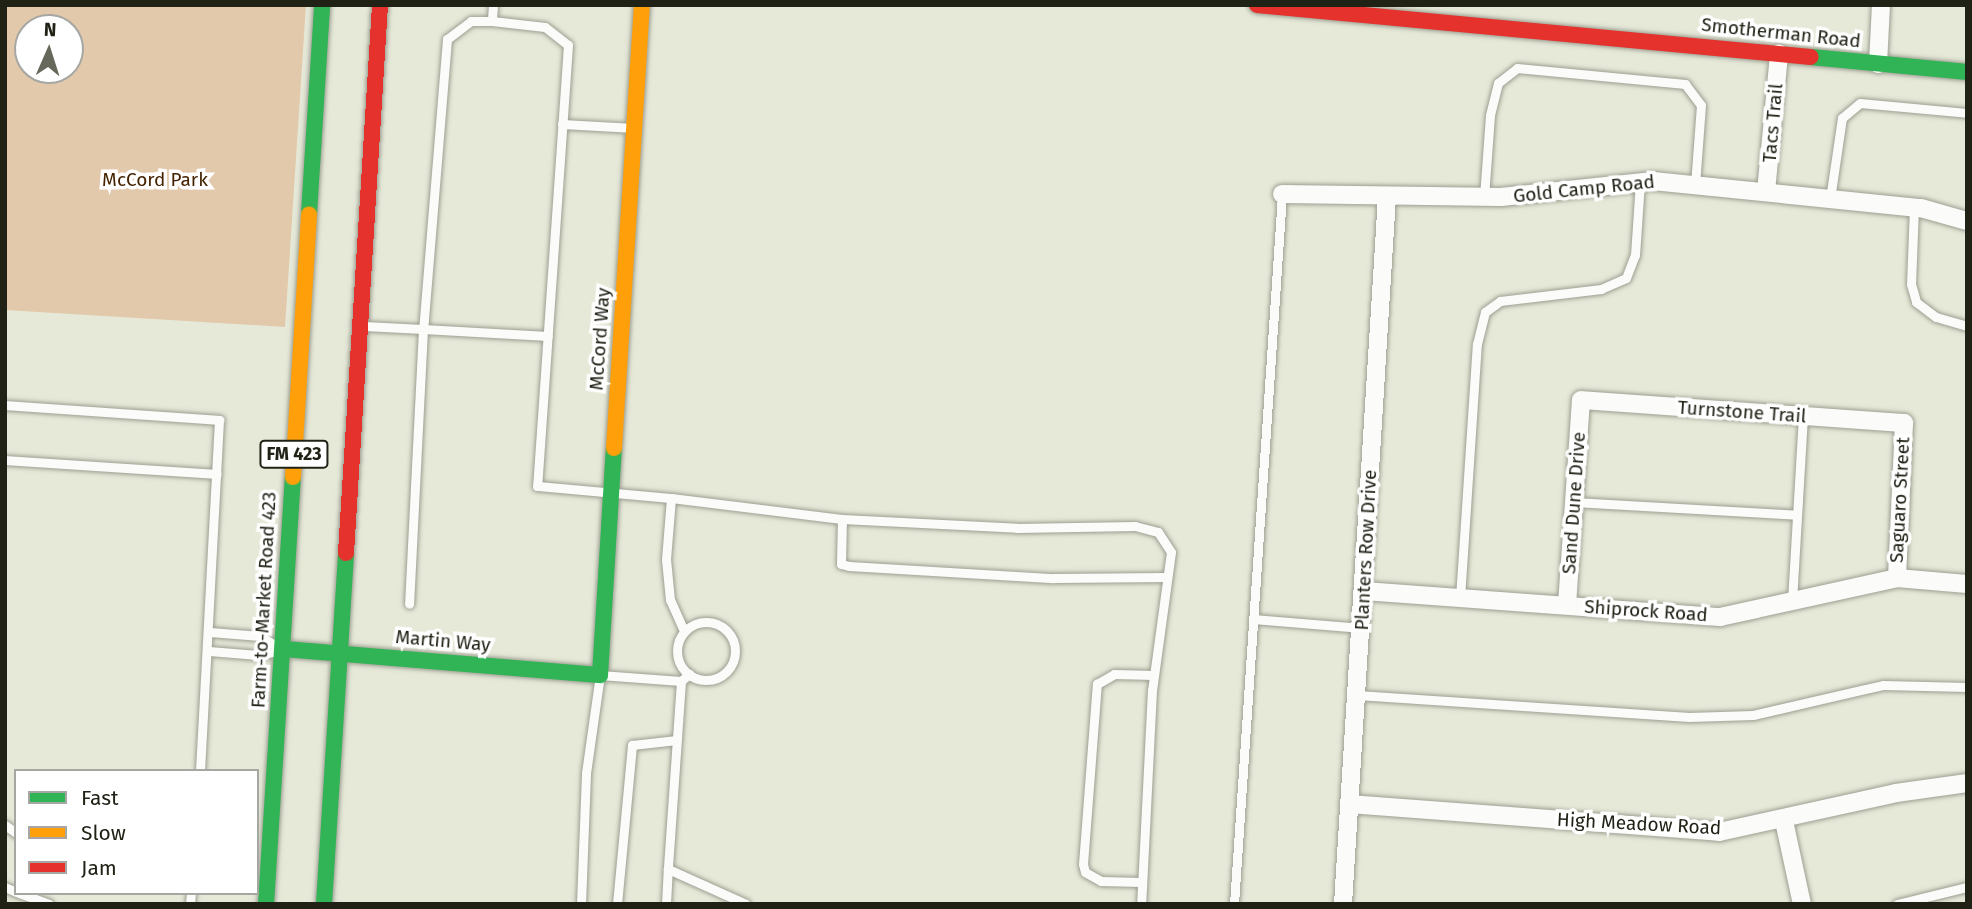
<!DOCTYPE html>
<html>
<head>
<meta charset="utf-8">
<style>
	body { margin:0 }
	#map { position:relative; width:1972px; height:909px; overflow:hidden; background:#e6e9d8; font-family:"Fira Sans",sans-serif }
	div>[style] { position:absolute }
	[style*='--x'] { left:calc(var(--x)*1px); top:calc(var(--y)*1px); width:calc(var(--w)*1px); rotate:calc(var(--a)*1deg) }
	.green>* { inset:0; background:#e2c9ab }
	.roads { filter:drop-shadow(0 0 2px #9c9f92) drop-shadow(0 0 2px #9c9f92) }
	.lane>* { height:9px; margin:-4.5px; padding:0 4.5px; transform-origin:4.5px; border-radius:4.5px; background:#fbfcf9 }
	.lane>.ring { margin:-4.5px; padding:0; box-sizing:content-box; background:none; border:9px solid #fbfcf9; border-radius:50% }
	.street>* { height:18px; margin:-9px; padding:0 9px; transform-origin:9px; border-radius:9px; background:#fbfcf9 }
	.fast>* { height:16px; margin:-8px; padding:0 8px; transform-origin:8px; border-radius:8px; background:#30b455 }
	.slow>* { height:16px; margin:-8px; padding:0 8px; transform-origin:8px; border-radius:8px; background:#ff9f0a }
	.jam>* { height:16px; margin:-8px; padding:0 8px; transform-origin:8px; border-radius:8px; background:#e5322d }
	span { translate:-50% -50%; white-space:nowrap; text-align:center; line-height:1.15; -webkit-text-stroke:7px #fff; paint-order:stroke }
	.shield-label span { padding:2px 5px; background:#fff; border:2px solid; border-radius:5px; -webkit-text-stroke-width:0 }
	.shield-label { font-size:18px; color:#202216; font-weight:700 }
	.street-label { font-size:19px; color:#202216 }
	.park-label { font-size:19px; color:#452300 }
	.frame { position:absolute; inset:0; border:7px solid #202216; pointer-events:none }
	.legend { position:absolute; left:14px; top:769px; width:245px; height:126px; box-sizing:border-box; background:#fff; border:2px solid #a6a7a2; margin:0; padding:9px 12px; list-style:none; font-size:21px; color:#202216 }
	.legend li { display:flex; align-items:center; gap:14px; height:35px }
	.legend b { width:35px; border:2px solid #a6a7a2 }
	.north { position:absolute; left:14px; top:14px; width:70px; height:70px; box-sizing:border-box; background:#fff; border:2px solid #a6a7a2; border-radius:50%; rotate:3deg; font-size:19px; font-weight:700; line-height:28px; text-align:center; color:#202216 }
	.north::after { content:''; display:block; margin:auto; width:24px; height:32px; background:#65685a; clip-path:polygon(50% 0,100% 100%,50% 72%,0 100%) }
</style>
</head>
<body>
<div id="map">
	<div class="green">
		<div style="clip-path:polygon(evenodd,5px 5px,306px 5px,285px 327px,5px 310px,5px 5px,28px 28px,70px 28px,70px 70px,28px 70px,28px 28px)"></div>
	</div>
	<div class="roads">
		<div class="lane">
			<div style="--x:493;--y:5;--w:16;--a:94"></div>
			<div style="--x:492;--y:21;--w:53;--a:6.5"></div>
			<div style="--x:545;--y:27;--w:29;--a:38"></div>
			<div style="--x:568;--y:45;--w:442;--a:94"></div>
			<div style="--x:537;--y:486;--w:135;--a:5.1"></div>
			<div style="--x:492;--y:21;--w:21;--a:180"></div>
			<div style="--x:471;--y:21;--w:30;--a:143"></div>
			<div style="--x:447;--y:39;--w:291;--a:94.7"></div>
			<div style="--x:423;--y:329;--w:125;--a:3.2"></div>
			<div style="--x:562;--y:124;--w:72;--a:3.2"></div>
			<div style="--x:1484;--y:197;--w:82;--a:-85.8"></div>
			<div style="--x:1490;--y:115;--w:33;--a:-76"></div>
			<div style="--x:1498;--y:83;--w:24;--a:-38"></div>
			<div style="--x:1517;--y:68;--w:169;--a:5.4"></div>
			<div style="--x:1685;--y:84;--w:26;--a:53"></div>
			<div style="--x:1701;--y:105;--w:79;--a:94.3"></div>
			<div style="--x:1830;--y:199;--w:82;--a:-81.6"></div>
			<div style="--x:1842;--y:118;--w:23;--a:-40"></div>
			<div style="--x:1860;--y:103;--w:107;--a:5.3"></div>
			<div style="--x:1914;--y:207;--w:77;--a:92.2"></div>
			<div style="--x:1911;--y:284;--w:19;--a:74"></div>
			<div style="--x:1916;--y:302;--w:25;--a:37"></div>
			<div style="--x:1936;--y:317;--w:32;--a:16"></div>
			<div style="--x:364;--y:326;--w:59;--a:2.9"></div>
			<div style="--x:423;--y:329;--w:275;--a:92.9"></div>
			<div style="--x:5;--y:405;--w:215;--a:4"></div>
			<div style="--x:219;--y:420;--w:352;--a:93.1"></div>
			<div style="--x:5;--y:460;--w:212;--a:3.8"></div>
			<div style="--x:1574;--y:502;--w:223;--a:3.3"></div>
			<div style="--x:842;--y:519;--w:45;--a:91.3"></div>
			<div style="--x:841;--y:564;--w:8;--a:14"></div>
			<div style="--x:849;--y:566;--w:205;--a:3.4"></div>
			<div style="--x:1054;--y:578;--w:113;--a:-0.5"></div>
			<div style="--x:1460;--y:598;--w:255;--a:-86.2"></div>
			<div style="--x:1477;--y:344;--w:33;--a:-76"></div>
			<div style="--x:1485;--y:312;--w:19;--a:-36"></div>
			<div style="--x:1500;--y:301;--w:102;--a:-6.8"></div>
			<div style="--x:1601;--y:289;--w:27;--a:-24"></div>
			<div style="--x:1626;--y:278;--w:25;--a:-69"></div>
			<div style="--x:1635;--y:255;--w:73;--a:-86.1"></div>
			<div style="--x:1792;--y:601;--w:185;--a:-86.6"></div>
			<div style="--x:1253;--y:619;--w:109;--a:4.7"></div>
			<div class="ring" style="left:677px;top:622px;width:49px;height:49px"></div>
			<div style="--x:684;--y:631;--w:34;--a:-114"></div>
			<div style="--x:670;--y:600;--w:41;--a:-95.6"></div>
			<div style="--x:666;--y:559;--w:61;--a:-85.3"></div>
			<div style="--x:671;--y:498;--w:172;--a:7"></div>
			<div style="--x:842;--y:519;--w:175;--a:2.9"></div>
			<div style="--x:1017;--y:528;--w:118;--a:-1"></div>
			<div style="--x:1135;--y:526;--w:24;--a:15"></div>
			<div style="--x:1158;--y:532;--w:24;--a:57"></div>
			<div style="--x:1171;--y:552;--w:139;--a:97.8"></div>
			<div style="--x:1152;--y:690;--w:214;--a:92.9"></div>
			<div style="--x:210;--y:632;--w:50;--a:4.6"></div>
			<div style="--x:260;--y:636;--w:21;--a:31"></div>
			<div style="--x:209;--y:651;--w:49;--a:4.7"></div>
			<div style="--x:258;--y:655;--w:19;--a:-12"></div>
			<div style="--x:681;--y:681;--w:188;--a:94"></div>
			<div style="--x:668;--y:869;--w:85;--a:24.2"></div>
			<div style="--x:1357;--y:695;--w:333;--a:3.8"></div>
			<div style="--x:1689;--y:717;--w:64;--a:-1.8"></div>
			<div style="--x:1753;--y:715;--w:133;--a:-13"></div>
			<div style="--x:1883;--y:685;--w:84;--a:1.4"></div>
			<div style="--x:5;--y:825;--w:14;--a:36"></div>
			<div style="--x:1141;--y:882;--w:40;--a:-178.6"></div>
			<div style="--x:1101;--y:881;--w:18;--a:-151"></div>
			<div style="--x:1085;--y:872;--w:8;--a:-104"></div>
			<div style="--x:1083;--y:864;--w:181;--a:-85.6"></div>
			<div style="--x:1097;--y:684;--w:20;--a:-30"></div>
			<div style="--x:1114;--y:674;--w:40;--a:1.4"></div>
			<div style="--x:5;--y:887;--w:12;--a:24"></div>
			<div style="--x:19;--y:893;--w:32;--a:20"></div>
			<div style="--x:190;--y:904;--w:11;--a:-85"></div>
			<div style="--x:581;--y:904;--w:131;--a:-87.8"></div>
			<div style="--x:586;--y:773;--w:99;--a:-81.9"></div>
			<div style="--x:600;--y:675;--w:81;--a:4.2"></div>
			<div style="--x:681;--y:681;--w:11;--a:-41"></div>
			<div style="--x:617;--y:904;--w:160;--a:-84.6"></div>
			<div style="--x:632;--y:745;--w:45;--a:-6.3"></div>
			<div style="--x:666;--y:904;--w:35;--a:-87"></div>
			<div style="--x:1234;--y:904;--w:712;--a:-86.13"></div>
			<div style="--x:1897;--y:904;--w:72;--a:-13.7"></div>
		</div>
		<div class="street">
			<div style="--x:1878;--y:64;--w:59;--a:-87.1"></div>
			<div style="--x:1766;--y:192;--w:139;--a:-84.6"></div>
			<div style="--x:1282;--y:194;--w:219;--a:0.8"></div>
			<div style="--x:1501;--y:197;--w:153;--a:-6"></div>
			<div style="--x:1653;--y:181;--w:269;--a:5.8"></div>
			<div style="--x:1921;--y:208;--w:48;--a:15.8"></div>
			<div style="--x:1364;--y:591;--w:357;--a:4.2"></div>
			<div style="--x:1720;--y:617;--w:181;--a:-12.4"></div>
			<div style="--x:1897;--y:578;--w:70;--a:4.9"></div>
			<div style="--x:1567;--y:605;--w:205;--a:-86.1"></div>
			<div style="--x:1581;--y:400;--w:324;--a:4.1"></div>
			<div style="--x:1904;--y:423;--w:155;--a:92.6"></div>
			<div style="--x:1349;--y:804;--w:371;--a:4.3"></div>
			<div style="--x:1719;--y:832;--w:181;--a:-12.4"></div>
			<div style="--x:1896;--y:793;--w:72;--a:-8"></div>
			<div style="--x:1784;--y:821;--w:85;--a:77.8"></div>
			<div style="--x:1343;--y:904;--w:709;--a:-86.44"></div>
		</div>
		<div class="fast">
			<div style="--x:1811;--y:57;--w:157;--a:5.5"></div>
			<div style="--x:309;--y:214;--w:209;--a:-86.4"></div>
			<div style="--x:283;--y:649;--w:318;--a:4.7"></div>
			<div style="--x:600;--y:675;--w:227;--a:-86.5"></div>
			<div style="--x:266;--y:904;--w:428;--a:-86.4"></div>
			<div style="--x:324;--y:904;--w:352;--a:-86.4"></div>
		</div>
		<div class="slow">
			<div style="--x:614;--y:448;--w:444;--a:-86.4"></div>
			<div style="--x:293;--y:477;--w:263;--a:-86.5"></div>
		</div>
		<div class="jam">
			<div style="--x:1257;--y:5;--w:556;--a:5.36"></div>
			<div style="--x:346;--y:553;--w:549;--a:-86.45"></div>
		</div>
	</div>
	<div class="shield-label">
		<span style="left:294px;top:454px">FM 423</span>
	</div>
	<div class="street-label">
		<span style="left:1781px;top:33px;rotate:6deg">Smotherman Road</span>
		<span style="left:1773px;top:123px;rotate:-85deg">Tacs Trail</span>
		<span style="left:1584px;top:189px;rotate:-6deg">Gold Camp Road</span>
		<span style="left:600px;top:339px;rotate:-86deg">McCord Way</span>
		<span style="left:1742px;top:412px;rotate:4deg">Turnstone Trail</span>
		<span style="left:1900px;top:500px;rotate:-87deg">Saguaro Street</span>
		<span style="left:1574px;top:503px;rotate:-86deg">Sand Dune Drive</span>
		<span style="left:1366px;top:550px;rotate:-87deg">Planters Row Drive</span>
		<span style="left:264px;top:600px;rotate:-87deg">Farm-to-Market Road 423</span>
		<span style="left:1646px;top:611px;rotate:4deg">Shiprock Road</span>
		<span style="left:443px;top:641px;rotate:5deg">Martin Way</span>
		<span style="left:1639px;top:824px;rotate:3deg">High Meadow Road</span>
	</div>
	<div class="park-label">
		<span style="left:155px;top:180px">McCord Park</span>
	</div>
	<div class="frame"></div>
	<ul class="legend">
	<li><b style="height:9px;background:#30b455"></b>Fast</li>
	<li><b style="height:9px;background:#ff9f0a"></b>Slow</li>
	<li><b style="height:9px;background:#e5322d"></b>Jam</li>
	</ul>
	<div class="north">N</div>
</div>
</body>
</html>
